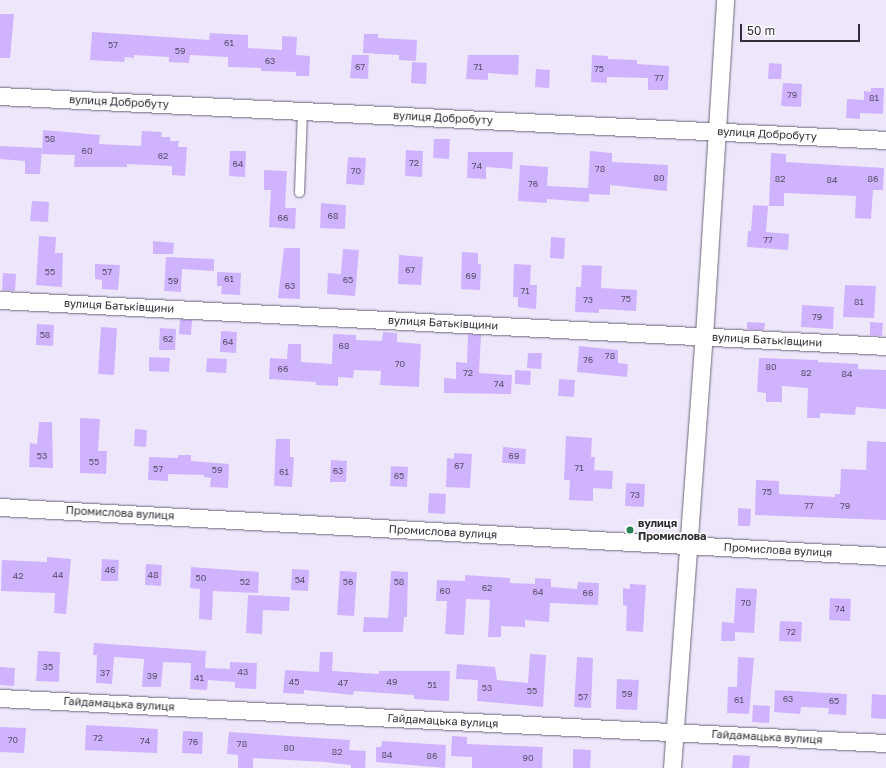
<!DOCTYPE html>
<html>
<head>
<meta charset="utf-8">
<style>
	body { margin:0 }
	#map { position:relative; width:886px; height:768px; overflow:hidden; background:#eee7fc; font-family:"Golos Text",sans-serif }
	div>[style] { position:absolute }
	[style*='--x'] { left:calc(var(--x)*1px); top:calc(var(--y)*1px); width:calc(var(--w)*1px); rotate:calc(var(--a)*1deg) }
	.building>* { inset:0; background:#d0b3ff }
	.roads { filter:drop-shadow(0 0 1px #6d6779) drop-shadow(0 0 1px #6d6779) }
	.service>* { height:9px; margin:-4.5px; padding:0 4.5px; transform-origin:4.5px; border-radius:4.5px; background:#fff }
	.minor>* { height:17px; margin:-8.5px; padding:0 8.5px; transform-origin:8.5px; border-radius:8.5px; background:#fff }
	.dots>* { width:11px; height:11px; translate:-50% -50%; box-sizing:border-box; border:2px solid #fff; border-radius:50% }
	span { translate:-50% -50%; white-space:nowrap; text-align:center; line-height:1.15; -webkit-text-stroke:3px #fff; paint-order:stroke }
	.number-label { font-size:9px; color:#594f68 }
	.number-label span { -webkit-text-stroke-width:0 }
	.street-label { font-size:11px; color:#312e36 }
	.poi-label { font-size:11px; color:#312e36; font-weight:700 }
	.left { translate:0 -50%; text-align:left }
	.scale { position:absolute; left:740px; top:24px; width:120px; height:18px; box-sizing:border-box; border:2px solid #312e36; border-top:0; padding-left:5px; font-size:12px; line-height:14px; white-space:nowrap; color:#312e36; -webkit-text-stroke:3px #fff; paint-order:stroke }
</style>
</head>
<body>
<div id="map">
	<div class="building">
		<div style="clip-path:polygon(0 14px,14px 14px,10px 58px,0 58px)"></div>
		<div style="clip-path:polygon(92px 32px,209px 40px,210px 33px,248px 35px,248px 48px,282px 50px,282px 36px,297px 37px,296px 55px,310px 56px,309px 76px,296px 76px,296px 72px,261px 71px,261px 68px,228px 67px,228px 57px,190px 55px,189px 63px,169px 62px,169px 57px,134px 55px,134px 58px,125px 57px,124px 62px,90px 60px)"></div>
		<div style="clip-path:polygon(364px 34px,378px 34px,378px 38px,417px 40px,416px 61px,399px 60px,399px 55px,363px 53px)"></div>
		<div style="clip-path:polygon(352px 55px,369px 55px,368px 79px,350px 78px)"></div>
		<div style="clip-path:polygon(468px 55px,519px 55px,518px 75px,488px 73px,488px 80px,466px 79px)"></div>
		<div style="clip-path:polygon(592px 55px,608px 56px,608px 59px,637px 60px,637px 64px,669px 66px,668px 90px,648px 90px,648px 78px,607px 77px,607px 83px,591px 82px)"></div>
		<div style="clip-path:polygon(412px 62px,427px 63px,426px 84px,411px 83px)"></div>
		<div style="clip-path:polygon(769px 63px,782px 64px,781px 79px,768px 79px)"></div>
		<div style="clip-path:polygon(536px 69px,550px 70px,549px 88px,535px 87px)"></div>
		<div style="clip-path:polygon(783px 83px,802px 84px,801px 107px,781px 106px)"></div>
		<div style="clip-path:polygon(871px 88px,884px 88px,883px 114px,860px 113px,860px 119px,846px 118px,847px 99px,864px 100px,864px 91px,871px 92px)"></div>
		<div style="clip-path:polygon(43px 130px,100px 135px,99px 144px,141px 146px,142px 131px,162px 132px,161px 137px,170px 137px,170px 141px,179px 141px,178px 147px,187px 147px,185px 176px,172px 175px,172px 166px,127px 164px,127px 167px,74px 167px,75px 155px,42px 154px)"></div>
		<div style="clip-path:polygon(434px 139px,450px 139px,449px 159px,433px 158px)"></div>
		<div style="clip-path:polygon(0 146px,42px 148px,40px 174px,25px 174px,25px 161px,0 159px)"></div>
		<div style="clip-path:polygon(406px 150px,423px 151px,422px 177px,405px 176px)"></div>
		<div style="clip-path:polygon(230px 151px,246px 151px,245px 177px,229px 176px)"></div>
		<div style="clip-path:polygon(590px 151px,612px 153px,612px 162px,668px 165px,667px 191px,610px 185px,610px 195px,589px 194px,589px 202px,547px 199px,547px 203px,518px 201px,520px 165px,548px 167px,547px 186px,588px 188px)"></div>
		<div style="clip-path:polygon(468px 152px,513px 152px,512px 169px,486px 167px,486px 179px,467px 178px)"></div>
		<div style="clip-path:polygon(771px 153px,786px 154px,786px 162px,884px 168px,883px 190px,873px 190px,871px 219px,855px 218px,856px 196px,784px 193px,784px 206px,769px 206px)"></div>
		<div style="clip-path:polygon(348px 157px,366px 158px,364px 185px,346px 184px)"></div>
		<div style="clip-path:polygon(264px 170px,287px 171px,285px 208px,296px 208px,295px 229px,269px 227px,271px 190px,264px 190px)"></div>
		<div style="clip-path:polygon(32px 201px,49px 202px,48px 222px,30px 221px)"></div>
		<div style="clip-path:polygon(321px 203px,346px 205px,345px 229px,320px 228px)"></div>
		<div style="clip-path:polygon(753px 205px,768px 206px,766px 232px,789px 234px,788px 250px,747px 247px,748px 231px,751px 231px)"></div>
		<div style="clip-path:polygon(39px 236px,56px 237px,55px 253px,63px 253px,62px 287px,36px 285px)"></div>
		<div style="clip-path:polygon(551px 237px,565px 238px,564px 259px,550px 258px)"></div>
		<div style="clip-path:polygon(153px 241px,174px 243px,173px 254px,153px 254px)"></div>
		<div style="clip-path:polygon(284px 248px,300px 248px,300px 299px,278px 298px)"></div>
		<div style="clip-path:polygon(343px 249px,359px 250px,355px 296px,327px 294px,328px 273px,341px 274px)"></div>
		<div style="clip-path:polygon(462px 252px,478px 253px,478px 264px,481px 264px,480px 290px,461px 289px)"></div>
		<div style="clip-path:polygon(399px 255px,423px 257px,421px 285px,398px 284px)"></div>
		<div style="clip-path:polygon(166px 257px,214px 259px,214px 271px,182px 269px,181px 292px,164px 291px)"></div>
		<div style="clip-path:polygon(95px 264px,120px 265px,118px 290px,102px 289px,102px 280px,95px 279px)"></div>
		<div style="clip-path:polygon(514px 264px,531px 265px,530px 285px,537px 285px,536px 309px,518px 307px,518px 297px,513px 297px)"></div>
		<div style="clip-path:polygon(582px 265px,602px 266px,601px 288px,637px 290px,636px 311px,599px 309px,599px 313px,575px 312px,576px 287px,581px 287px)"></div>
		<div style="clip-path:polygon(217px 272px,241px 273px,240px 295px,221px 294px,222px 286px,217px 286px)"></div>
		<div style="clip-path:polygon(3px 273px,16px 274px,15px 291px,2px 290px)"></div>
		<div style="clip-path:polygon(845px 285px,876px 286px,874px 318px,843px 317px)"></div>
		<div style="clip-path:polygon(802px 305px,834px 307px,833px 329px,801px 327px)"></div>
		<div style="clip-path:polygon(180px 319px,192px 320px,191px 335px,179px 334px)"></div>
		<div style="clip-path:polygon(747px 322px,765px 323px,764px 330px,747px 329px)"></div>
		<div style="clip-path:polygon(870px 322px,883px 323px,882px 336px,870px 335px)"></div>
		<div style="clip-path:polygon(37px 324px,54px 325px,53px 346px,36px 345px)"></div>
		<div style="clip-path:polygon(101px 327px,117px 328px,114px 375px,98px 374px)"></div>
		<div style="clip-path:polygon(160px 328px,176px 329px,175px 350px,159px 350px)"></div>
		<div style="clip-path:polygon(221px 331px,237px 332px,236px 353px,220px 352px)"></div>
		<div style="clip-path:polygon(383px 332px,397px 333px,397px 342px,421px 344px,419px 387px,380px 385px,381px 371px,354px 370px,353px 378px,338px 377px,338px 386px,316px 385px,316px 382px,269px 379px,270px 358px,287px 359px,288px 344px,301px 344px,301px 362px,332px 364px,333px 334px,356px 335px,356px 340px,382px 341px)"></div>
		<div style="clip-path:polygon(468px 334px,481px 335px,479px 373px,512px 375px,511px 394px,444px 393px,444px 378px,456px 379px,456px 362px,467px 363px)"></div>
		<div style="clip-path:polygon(579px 346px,618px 350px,618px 363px,628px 364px,627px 377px,577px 372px)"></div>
		<div style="clip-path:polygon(528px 353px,542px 353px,541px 369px,527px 368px)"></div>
		<div style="clip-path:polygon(149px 357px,170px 358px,169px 372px,149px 371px)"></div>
		<div style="clip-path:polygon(207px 358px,227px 359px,226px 373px,206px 372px)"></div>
		<div style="clip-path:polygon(759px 358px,818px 360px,818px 362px,858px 364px,858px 369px,886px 370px,886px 409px,856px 407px,855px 415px,820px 413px,820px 418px,807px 418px,808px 388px,782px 386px,782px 402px,766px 402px,766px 393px,757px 392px)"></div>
		<div style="clip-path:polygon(515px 370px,531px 371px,530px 385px,515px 384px)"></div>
		<div style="clip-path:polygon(559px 379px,575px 380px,574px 397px,558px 396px)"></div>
		<div style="clip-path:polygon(80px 418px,100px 419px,98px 451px,107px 451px,106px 474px,80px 473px)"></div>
		<div style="clip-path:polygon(39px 422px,52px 422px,53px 468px,29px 467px,30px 443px,37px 444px)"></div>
		<div style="clip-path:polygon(135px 429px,147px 430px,146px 447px,134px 446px)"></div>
		<div style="clip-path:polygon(566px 436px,592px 438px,591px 457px,595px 457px,594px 470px,613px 471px,612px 489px,593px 488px,593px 501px,569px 500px,570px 480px,564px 480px)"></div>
		<div style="clip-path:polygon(276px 439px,290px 439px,290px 457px,294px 457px,292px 487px,274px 486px)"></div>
		<div style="clip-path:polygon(867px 441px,886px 442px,886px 520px,755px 515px,756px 480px,779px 481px,779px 494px,835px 497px,835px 494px,840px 494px,841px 469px,866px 470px)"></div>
		<div style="clip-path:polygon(503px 447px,526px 449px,525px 464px,502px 463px)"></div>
		<div style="clip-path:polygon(454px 453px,472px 454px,470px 488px,446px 487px,447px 458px,454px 459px)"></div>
		<div style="clip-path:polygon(178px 455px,191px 455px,191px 461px,229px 464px,228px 488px,210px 487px,211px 478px,204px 477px,204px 475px,168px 474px,168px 481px,148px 480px,149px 457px,178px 458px)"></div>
		<div style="clip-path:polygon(331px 460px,347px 461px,346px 482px,330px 482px)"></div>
		<div style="clip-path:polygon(391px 466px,408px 467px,407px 487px,390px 486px)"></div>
		<div style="clip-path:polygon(626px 483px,645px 484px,644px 507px,625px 506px)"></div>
		<div style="clip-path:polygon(429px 493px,446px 494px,445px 514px,428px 513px)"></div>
		<div style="clip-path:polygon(738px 508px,751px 509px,750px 526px,738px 526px)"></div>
		<div style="clip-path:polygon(47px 557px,71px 559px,66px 614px,54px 613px,55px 593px,1px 591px,2px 560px,47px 562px)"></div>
		<div style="clip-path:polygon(102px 559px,119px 560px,118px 581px,101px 581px)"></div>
		<div style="clip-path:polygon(146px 564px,162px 565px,161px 586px,145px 585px)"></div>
		<div style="clip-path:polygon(191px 567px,259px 572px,258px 593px,213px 591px,212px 620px,199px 619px,200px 589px,190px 588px)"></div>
		<div style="clip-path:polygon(292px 569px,309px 570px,308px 591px,291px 590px)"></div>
		<div style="clip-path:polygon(340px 571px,357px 572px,354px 616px,337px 615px)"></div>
		<div style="clip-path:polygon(391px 571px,408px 572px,407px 617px,404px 617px,403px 632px,363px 632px,364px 617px,388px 618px)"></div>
		<div style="clip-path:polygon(465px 575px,510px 578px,510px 583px,535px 584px,535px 578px,551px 579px,551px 587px,577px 589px,578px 582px,599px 583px,598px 605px,550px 603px,549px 622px,525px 620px,525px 627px,501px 626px,501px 637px,488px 637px,490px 600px,466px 599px,464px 635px,445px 634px,447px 601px,436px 601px,437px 580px,465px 581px)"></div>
		<div style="clip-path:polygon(630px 584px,646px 585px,643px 632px,626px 631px,627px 606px,623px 605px,623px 588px,630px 589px)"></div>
		<div style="clip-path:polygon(736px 588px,757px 589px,754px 633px,735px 632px,735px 641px,721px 641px,722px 622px,734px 623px)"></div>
		<div style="clip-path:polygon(248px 595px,290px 597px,289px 611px,263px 610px,262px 634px,246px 633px)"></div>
		<div style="clip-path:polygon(830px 598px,851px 599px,850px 621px,829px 620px)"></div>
		<div style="clip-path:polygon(780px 621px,802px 622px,801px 642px,779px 641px)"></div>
		<div style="clip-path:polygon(94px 643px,206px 651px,205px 668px,230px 669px,230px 662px,257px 663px,256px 689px,235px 688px,235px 682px,208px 680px,207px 690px,190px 689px,191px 663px,163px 662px,161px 687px,142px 687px,144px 659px,114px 657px,112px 684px,96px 683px,97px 655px,93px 655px)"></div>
		<div style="clip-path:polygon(38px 651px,60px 652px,59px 682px,36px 681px)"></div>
		<div style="clip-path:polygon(320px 652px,333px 652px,332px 671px,379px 674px,379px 671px,450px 671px,449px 701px,414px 699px,414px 695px,354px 691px,353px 695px,304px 690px,304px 694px,283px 693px,285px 670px,319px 672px)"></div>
		<div style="clip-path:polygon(530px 654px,546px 655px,543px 707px,477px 701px,478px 680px,456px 679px,457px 664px,495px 667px,497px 680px,528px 683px)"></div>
		<div style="clip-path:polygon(577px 657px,593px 658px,591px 708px,574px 707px)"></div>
		<div style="clip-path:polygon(738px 657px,754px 658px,749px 714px,727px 713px,728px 687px,737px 687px)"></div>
		<div style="clip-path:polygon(0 667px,15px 668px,14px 686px,0 685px)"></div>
		<div style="clip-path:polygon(617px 679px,639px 680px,637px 710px,616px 709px)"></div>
		<div style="clip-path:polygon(775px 690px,847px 694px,846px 715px,828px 714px,829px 708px,801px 707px,800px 714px,774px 712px)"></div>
		<div style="clip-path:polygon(872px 694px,886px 695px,886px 719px,871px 718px)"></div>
		<div style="clip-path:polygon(753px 705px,770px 706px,769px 723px,752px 722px)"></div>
		<div style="clip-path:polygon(86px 725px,158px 729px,157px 753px,85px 750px)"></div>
		<div style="clip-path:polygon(0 727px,26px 728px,24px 753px,0 752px)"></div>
		<div style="clip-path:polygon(183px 731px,203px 732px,202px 754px,182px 753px)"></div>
		<div style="clip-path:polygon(229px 732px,350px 740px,349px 750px,366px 751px,365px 768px,351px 768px,351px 765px,324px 762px,253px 758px,253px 768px,238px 768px,238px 755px,227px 754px)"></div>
		<div style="clip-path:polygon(452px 736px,467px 737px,467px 744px,543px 747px,542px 768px,472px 768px,472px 757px,451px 756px)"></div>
		<div style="clip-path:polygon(382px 741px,446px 745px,445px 768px,376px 762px,376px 747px,381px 747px)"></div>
		<div style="clip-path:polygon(573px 749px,591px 750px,590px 768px,573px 768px)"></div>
		<div style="clip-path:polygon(733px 755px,750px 756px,749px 768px,732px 768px)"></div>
	</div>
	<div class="roads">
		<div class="service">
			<div style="--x:299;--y:192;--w:81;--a:-87.9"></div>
		</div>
		<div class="minor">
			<div style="--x:0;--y:96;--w:887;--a:2.84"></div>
			<div style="--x:0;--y:300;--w:887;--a:2.97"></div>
			<div style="--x:0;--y:507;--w:887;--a:3.17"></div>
			<div style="--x:0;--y:698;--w:887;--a:2.91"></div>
			<div style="--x:672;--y:768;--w:433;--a:-85.8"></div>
			<div style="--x:704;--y:336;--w:337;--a:-86.4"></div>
		</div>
	</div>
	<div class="dots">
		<div style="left:630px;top:530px;background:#247f54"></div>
	</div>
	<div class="number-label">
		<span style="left:229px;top:43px">61</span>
		<span style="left:113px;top:45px">57</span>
		<span style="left:180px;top:51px">59</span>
		<span style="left:270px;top:61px">63</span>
		<span style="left:360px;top:67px">67</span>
		<span style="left:478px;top:67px">71</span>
		<span style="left:599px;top:69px">75</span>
		<span style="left:659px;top:78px">77</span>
		<span style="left:792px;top:95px">79</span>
		<span style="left:874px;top:98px">81</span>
		<span style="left:50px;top:139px">58</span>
		<span style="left:87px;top:151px">60</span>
		<span style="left:163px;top:156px">62</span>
		<span style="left:414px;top:163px">72</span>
		<span style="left:238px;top:164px">64</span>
		<span style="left:477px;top:166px">74</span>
		<span style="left:600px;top:169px">78</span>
		<span style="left:356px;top:171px">70</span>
		<span style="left:659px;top:178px">80</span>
		<span style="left:780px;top:179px">82</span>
		<span style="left:873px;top:179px">86</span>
		<span style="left:832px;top:180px">84</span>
		<span style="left:533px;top:184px">76</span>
		<span style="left:333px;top:216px">68</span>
		<span style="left:283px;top:218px">66</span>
		<span style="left:768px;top:240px">77</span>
		<span style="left:410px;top:270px">67</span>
		<span style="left:50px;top:272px">55</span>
		<span style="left:107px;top:272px">57</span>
		<span style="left:471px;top:276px">69</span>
		<span style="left:229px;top:279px">61</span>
		<span style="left:348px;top:280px">65</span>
		<span style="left:173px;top:281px">59</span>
		<span style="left:290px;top:286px">63</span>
		<span style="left:525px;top:291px">71</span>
		<span style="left:626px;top:299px">75</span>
		<span style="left:588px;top:300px">73</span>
		<span style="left:859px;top:302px">81</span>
		<span style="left:817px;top:317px">79</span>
		<span style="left:45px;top:335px">58</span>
		<span style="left:168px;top:339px">62</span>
		<span style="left:228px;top:342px">64</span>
		<span style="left:344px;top:346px">68</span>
		<span style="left:610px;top:356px">78</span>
		<span style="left:588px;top:360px">76</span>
		<span style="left:400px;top:364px">70</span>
		<span style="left:771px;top:367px">80</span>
		<span style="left:283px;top:369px">66</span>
		<span style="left:468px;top:373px">72</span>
		<span style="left:806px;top:373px">82</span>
		<span style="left:847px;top:374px">84</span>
		<span style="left:499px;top:384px">74</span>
		<span style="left:42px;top:456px">53</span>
		<span style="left:514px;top:456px">69</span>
		<span style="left:94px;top:462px">55</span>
		<span style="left:459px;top:466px">67</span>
		<span style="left:579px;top:468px">71</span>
		<span style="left:158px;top:469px">57</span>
		<span style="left:217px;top:470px">59</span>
		<span style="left:338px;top:471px">63</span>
		<span style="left:284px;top:472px">61</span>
		<span style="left:399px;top:476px">65</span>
		<span style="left:767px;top:492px">75</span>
		<span style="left:635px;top:495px">73</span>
		<span style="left:809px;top:506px">77</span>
		<span style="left:845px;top:506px">79</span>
		<span style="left:110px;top:570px">46</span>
		<span style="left:58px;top:575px">44</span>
		<span style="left:153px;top:575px">48</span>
		<span style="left:18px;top:576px">42</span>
		<span style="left:201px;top:578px">50</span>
		<span style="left:300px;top:580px">54</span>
		<span style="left:245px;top:582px">52</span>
		<span style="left:348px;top:582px">56</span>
		<span style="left:399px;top:582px">58</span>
		<span style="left:487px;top:588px">62</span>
		<span style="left:445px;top:591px">60</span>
		<span style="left:538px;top:592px">64</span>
		<span style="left:588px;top:593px">66</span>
		<span style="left:746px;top:603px">70</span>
		<span style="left:840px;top:609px">74</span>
		<span style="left:791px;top:632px">72</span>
		<span style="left:48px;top:667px">35</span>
		<span style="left:243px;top:672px">43</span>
		<span style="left:105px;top:673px">37</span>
		<span style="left:152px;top:676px">39</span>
		<span style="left:199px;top:678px">41</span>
		<span style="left:294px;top:682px">45</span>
		<span style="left:392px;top:682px">49</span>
		<span style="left:343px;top:683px">47</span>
		<span style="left:432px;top:685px">51</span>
		<span style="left:487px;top:688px">53</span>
		<span style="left:532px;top:691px">55</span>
		<span style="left:627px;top:694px">59</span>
		<span style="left:583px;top:697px">57</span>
		<span style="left:788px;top:699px">63</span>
		<span style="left:739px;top:700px">61</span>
		<span style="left:834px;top:701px">65</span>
		<span style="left:98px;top:738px">72</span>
		<span style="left:13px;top:740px">70</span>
		<span style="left:145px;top:741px">74</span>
		<span style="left:193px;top:742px">76</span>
		<span style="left:242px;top:744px">78</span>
		<span style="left:289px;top:748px">80</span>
		<span style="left:337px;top:752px">82</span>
		<span style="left:387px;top:755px">84</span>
		<span style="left:432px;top:756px">86</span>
		<span style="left:528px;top:758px">90</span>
	</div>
	<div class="street-label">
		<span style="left:119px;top:102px;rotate:3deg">вулиця Добробуту</span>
		<span style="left:443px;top:118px;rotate:3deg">вулиця Добробуту</span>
		<span style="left:767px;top:134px;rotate:3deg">вулиця Добробуту</span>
		<span style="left:119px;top:306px;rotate:3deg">вулиця Батьківщини</span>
		<span style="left:443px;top:323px;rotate:3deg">вулиця Батьківщини</span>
		<span style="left:767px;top:340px;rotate:3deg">вулиця Батьківщини</span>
		<span style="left:120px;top:513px;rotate:3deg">Промислова вулиця</span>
		<span style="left:443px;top:532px;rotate:3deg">Промислова вулиця</span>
		<span style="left:778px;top:550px;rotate:3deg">Промислова вулиця</span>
		<span style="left:119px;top:704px;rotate:3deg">Гайдамацька вулиця</span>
		<span style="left:443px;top:721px;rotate:3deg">Гайдамацька вулиця</span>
		<span style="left:767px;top:737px;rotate:3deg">Гайдамацька вулиця</span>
	</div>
	<div class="poi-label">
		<span class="left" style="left:638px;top:530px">вулиця<br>Промислова</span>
	</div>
	<div class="scale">50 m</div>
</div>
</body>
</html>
